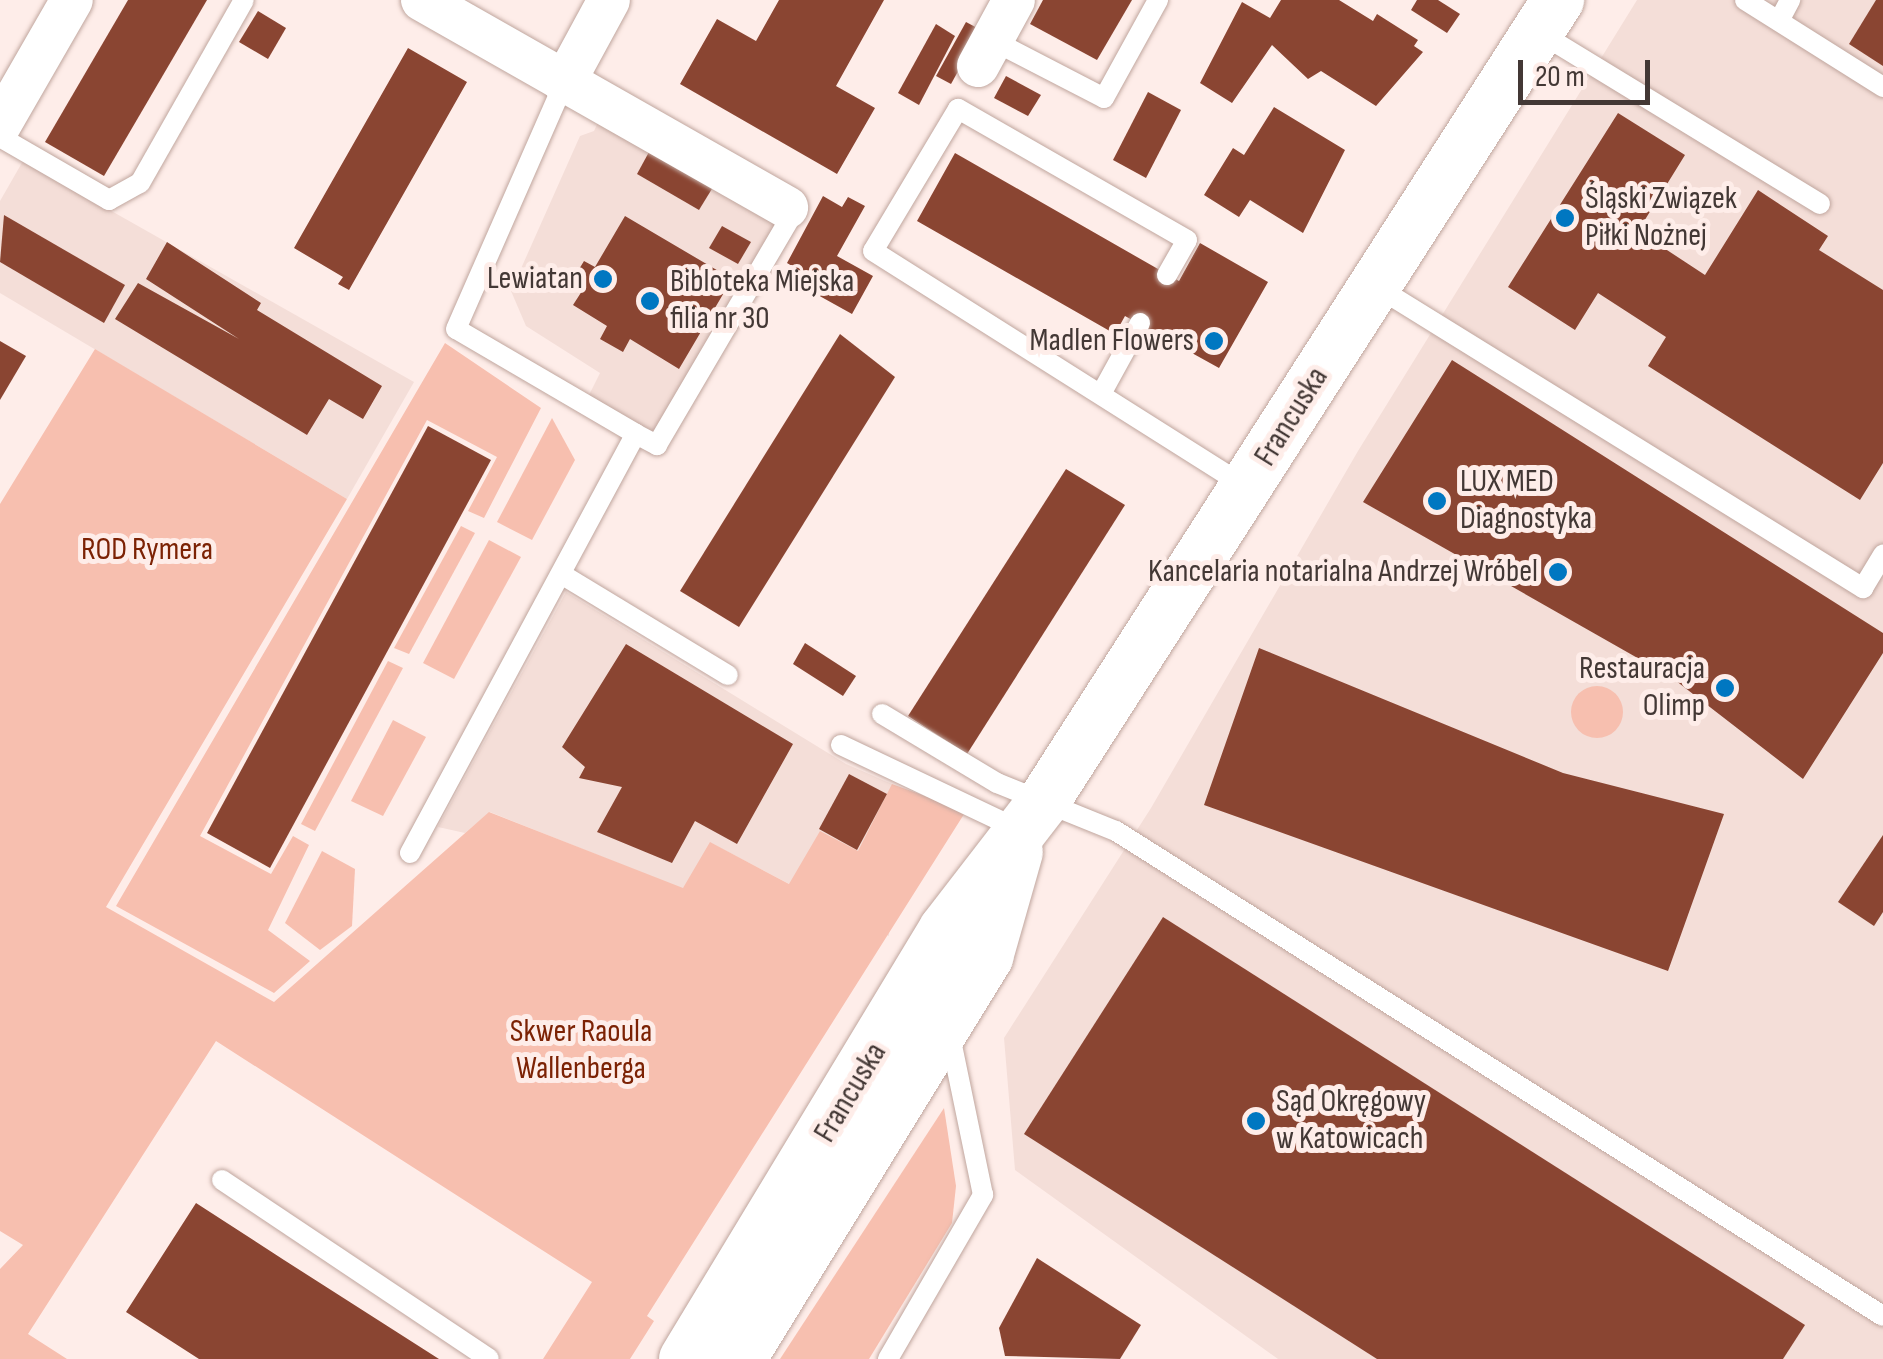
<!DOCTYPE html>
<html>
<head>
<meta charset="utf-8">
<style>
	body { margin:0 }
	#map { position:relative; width:1883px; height:1359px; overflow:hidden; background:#feede9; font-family:"Sofia Sans Condensed",sans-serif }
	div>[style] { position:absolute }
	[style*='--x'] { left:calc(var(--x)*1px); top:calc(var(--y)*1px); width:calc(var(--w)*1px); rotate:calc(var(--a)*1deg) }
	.built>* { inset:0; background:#f4ded8 }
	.green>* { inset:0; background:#f7bfaf }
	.round { border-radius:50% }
	.building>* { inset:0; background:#8a4532 }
	.roads { filter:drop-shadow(0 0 2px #c0a69e) drop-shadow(0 0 2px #c0a69e) }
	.service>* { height:20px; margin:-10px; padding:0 10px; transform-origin:10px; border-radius:10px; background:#fff }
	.minor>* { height:42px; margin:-21px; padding:0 21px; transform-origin:21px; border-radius:21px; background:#fff }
	.tertiary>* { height:52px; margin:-26px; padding:0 26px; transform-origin:26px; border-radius:26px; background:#fff }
	.dots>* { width:28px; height:28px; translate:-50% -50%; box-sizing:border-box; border:5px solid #feede9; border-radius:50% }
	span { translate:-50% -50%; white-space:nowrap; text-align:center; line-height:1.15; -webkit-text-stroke:10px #feede9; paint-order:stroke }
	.poi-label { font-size:32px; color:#433835 }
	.left { translate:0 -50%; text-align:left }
	.right { translate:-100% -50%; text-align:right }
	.street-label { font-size:32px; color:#433835 }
	.park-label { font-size:32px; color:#7c2204 }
	.scale { position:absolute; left:1518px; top:60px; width:132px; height:45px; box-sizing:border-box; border:5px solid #433835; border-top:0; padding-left:12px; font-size:30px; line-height:35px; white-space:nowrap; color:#433835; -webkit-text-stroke:8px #feede9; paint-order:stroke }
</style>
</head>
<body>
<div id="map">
	<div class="built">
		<div style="clip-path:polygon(1637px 0,1883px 0,1883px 1359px,1278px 1359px,1015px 1170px,1004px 1038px,1151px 808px,1358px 451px)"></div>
		<div style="clip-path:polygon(603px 112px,785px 213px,653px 433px,588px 397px,600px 373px,526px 326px,511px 291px,580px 136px,594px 131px)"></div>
		<div style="clip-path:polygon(23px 161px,414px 382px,347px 499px,0 293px,0 201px)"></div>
		<div style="clip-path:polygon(566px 592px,846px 764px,892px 784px,889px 936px,711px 843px,683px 889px,490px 812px,465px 833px,438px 827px)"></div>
	</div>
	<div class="green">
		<div style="clip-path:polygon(445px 343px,541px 408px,484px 518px,468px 511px,497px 457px,427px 420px,200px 836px,271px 874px,293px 836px,309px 845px,268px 930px,310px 961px,274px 993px,116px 906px)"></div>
		<div style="clip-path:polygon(95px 349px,347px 499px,106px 907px,274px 1002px,489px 812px,683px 888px,710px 842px,789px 884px,820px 831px,858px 851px,892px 784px,966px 811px,647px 1316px,654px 1321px,630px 1359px,543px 1359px,592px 1282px,216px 1041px,28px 1334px,67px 1359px,0 1359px,0 1269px,23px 1245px,0 1231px,0 504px)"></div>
		<div style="clip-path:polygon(552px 418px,575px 460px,532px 540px,497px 522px)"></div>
		<div style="clip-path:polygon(461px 526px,475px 533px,409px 654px,394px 648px)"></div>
		<div style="clip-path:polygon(489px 540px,521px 557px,454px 679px,423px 663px)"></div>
		<div style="clip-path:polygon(388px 661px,403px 668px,315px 831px,301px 824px)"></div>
		<div class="round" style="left:1571px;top:686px;width:52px;height:52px"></div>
		<div style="clip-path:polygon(393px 720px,426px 737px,383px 816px,351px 801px)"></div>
		<div style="clip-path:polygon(322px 851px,355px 869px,352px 926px,320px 950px,285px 923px)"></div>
		<div style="clip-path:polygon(944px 1108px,956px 1186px,952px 1223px,869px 1359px,780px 1359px)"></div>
	</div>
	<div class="building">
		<div style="clip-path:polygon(128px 0,207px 0,104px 176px,45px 142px)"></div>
		<div style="clip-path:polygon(779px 0,884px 0,836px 86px,875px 108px,837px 174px,680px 84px,717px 19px,756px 41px)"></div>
		<div style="clip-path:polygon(1043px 0,1132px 0,1097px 60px,1030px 24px)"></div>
		<div style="clip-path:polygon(1281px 0,1339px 0,1373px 21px,1377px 14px,1418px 40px,1414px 46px,1423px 52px,1376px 106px,1321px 71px,1308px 79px,1272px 45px,1232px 103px,1200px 83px,1242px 2px,1270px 18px)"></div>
		<div style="clip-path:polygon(1417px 0,1438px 0,1460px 14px,1447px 33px,1411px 10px)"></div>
		<div style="clip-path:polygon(1876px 0,1883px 0,1883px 66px,1849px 44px)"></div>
		<div style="clip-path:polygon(258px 11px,286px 28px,268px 59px,239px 42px)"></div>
		<div style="clip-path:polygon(966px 22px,981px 30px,951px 84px,936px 76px)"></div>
		<div style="clip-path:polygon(936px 24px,955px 36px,919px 105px,898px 93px)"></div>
		<div style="clip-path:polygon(408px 48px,467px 82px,349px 290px,338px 284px,343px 277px,294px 248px)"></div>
		<div style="clip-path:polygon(1006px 76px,1041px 95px,1028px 116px,994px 98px)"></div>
		<div style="clip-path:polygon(1148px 92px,1181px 110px,1146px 178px,1113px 160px)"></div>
		<div style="clip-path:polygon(1274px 107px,1345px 150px,1303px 233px,1250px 200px,1239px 217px,1204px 195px,1233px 148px,1244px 155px)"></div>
		<div style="clip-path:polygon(1618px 113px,1685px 155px,1638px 231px,1705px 275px,1758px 190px,1828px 236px,1819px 250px,1883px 290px,1883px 463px,1860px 500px,1648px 366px,1666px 337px,1598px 293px,1575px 330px,1508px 287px)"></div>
		<div style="clip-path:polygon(655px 141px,718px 179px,699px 210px,637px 174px)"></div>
		<div style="clip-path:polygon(955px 153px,1179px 281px,1200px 243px,1268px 282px,1219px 368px,1125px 316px,1115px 334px,917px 221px)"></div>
		<div style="clip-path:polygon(823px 196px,842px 207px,848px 197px,865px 206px,837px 256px,873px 276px,852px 314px,816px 294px,822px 284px,787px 263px)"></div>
		<div style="clip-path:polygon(4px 215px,125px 285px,104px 323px,0 262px)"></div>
		<div style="clip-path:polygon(625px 216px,732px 279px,679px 369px,630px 339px,623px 352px,600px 339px,607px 326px,573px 305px,582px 291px,570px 284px,584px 261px,595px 267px)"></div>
		<div style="clip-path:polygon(722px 226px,751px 242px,738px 264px,709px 248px)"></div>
		<div style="clip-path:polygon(167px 242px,261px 303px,257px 310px,382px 386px,363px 419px,329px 399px,307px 435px,115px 319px,138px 283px,239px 339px,146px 279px)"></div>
		<div style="clip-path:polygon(840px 334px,895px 377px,739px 627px,680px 591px)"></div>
		<div style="clip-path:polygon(0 341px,26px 356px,0 400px)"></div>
		<div style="clip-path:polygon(1452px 360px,1883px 633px,1883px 653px,1803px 779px,1671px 677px,1363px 502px)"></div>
		<div style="clip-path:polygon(428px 426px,491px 460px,270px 868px,207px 833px)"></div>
		<div style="clip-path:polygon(1066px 469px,1125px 505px,967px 754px,908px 716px)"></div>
		<div style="clip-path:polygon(805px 643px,856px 676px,843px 696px,793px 664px)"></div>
		<div style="clip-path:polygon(626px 644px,793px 744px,737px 844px,695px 821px,672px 863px,597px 832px,622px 787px,579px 778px,585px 767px,562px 747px)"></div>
		<div style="clip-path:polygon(1259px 648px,1563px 773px,1724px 814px,1668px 971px,1204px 805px)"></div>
		<div style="clip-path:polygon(849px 774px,887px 794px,857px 850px,819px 829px)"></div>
		<div style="clip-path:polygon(1883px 835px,1883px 912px,1874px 926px,1838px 902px)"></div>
		<div style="clip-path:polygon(1163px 917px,1805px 1325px,1783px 1359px,1377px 1359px,1024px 1134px)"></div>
		<div style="clip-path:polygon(196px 1203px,284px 1260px,439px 1359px,199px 1359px,126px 1312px)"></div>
		<div style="clip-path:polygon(1037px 1258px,1141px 1325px,1120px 1359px,1005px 1356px,999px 1328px)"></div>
	</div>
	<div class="roads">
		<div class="service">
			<div style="--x:1745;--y:0;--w:163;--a:32.2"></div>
			<div style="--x:1779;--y:21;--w:24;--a:-62"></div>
			<div style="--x:1540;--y:33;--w:328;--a:31.4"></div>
			<div style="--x:992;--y:40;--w:126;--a:27.4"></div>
			<div style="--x:1104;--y:98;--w:112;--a:-61.1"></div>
			<div style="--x:0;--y:137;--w:126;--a:30"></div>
			<div style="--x:109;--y:200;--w:35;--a:-29"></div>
			<div style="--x:140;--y:183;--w:210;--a:-60.4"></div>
			<div style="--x:1167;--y:275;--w:40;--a:-60.3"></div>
			<div style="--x:1187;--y:240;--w:264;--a:-150.2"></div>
			<div style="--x:958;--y:109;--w:165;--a:120.9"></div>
			<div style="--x:873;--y:251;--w:441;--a:32.3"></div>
			<div style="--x:1377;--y:287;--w:572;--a:31.77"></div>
			<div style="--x:1863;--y:588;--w:39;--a:-59"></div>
			<div style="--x:1101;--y:394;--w:81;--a:-61.2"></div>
			<div style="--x:636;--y:434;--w:24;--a:28"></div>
			<div style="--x:657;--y:445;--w:264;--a:-59.6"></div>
			<div style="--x:791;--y:217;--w:10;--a:-114"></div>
			<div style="--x:561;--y:574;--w:195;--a:31.2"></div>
			<div style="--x:882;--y:714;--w:134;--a:31"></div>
			<div style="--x:997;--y:783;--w:128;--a:22"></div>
			<div style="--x:1116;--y:831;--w:907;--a:32.31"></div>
			<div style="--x:841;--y:745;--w:198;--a:25.4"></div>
			<div style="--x:410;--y:853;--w:476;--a:-61.7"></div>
			<div style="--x:636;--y:434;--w:208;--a:-149.7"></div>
			<div style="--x:456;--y:329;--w:269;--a:-66.3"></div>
			<div style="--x:222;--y:1180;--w:321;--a:33.8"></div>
			<div style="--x:888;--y:1359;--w:190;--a:-59.9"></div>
			<div style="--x:983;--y:1195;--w:163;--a:-101.7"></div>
		</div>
		<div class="minor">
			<div style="--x:422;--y:0;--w:420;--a:29.6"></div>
			<div style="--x:978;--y:66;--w:75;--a:-61.4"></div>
			<div style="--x:564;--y:83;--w:94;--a:-61.5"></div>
			<div style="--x:0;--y:125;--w:144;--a:-60.1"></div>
		</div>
		<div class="tertiary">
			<div style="--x:685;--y:1359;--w:502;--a:-58.84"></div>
			<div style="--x:945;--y:929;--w:162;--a:-52.3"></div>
			<div style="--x:1044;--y:801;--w:952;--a:-57.31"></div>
			<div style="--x:740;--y:1359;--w:472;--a:-58.4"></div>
			<div style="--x:987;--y:957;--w:109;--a:-74.1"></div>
		</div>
	</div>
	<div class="dots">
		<div style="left:1565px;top:218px;background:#0077c1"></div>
		<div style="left:603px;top:279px;background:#0077c1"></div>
		<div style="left:650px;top:301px;background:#0077c1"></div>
		<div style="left:1214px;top:341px;background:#0077c1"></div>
		<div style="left:1437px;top:501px;background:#0077c1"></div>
		<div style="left:1558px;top:572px;background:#0077c1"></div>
		<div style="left:1725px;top:688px;background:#0077c1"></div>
		<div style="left:1256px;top:1121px;background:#0077c1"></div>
	</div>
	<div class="poi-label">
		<span class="left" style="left:1585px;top:218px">Śląski Związek<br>Piłki Nożnej</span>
		<span class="right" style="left:583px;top:279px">Lewiatan</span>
		<span class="left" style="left:670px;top:301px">Bibloteka Miejska<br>filia nr 30</span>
		<span class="right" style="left:1194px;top:341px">Madlen Flowers</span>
		<span class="left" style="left:1460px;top:501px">LUX MED<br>Diagnostyka</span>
		<span class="right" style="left:1538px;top:572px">Kancelaria notarialna Andrzej Wróbel</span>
		<span class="right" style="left:1705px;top:688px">Restauracja<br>Olimp</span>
		<span class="left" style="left:1276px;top:1121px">Sąd Okręgowy<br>w Katowicach</span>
	</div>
	<div class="street-label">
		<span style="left:1292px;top:417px;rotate:-58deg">Francuska</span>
		<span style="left:851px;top:1093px;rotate:-59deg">Francuska</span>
	</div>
	<div class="park-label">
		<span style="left:147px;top:550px">ROD Rymera</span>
		<span style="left:581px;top:1051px">Skwer Raoula<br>Wallenberga</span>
	</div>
	<div class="scale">20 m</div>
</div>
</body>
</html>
